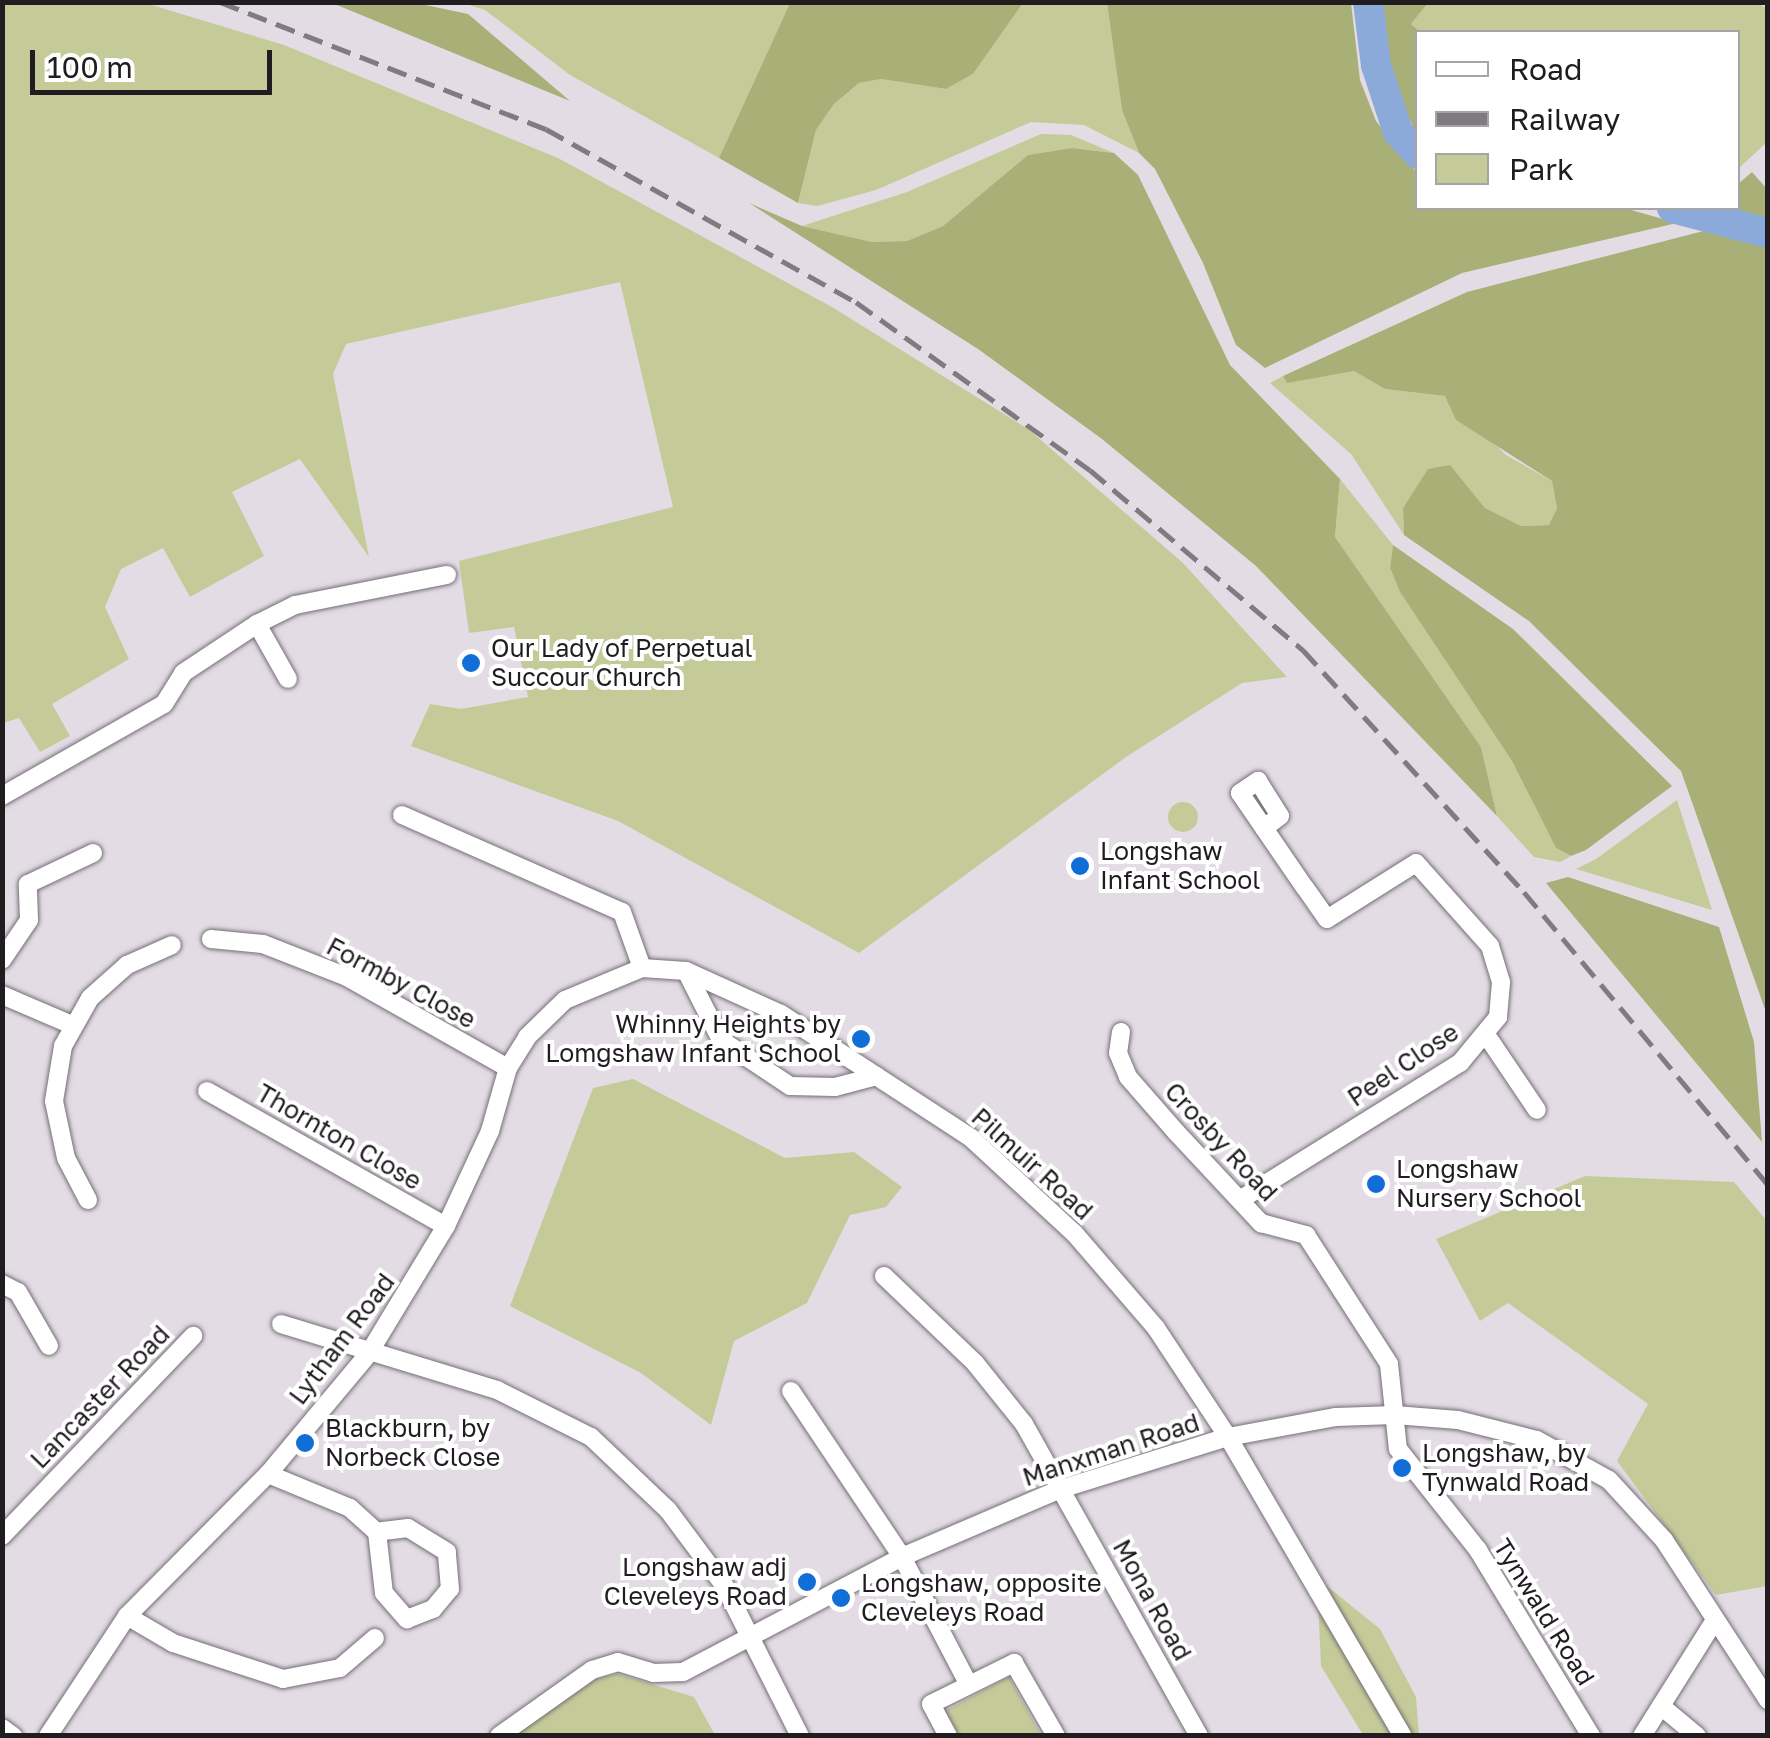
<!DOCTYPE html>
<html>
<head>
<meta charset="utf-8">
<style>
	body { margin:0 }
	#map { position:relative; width:1770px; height:1738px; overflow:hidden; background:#e3dce5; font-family:"Golos Text",sans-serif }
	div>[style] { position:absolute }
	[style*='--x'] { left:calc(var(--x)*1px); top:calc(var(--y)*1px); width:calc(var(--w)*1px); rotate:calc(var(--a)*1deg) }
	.green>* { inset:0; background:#c5cb98 }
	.round { border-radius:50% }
	.forest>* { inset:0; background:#a8af77 }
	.river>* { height:30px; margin:-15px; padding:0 15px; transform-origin:15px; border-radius:15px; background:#8baad9 }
	.roads { filter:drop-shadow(0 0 2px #756e77) drop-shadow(0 0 2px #756e77) }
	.minor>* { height:18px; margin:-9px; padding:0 9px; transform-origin:9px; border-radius:9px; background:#fff }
	.rail>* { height:5px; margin-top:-2.5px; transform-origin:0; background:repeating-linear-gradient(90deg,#807b81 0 20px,transparent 0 30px) }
	.dots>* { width:28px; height:28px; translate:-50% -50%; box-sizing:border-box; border:5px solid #fff; border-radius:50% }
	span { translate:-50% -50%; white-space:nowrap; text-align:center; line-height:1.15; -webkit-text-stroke:8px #fff; paint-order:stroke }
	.poi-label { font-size:25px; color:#201d20 }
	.left { translate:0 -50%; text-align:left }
	.right { translate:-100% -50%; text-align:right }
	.street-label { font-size:25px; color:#201d20 }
	.frame { position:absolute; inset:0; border:5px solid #201d20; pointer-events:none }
	.legend { position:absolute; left:1415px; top:30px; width:325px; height:180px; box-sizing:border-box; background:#fff; border:2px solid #a6a5a6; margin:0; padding:12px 18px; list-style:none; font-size:30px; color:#201d20 }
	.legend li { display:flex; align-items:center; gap:20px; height:50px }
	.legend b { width:50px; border:2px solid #a6a5a6 }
	.scale { position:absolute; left:30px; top:50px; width:242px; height:45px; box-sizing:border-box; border:5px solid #201d20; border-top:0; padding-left:12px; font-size:30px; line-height:35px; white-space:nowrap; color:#201d20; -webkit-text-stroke:8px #fff; paint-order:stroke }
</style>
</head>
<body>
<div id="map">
	<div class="green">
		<div style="clip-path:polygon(3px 2px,145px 3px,284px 45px,558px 158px,832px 307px,1028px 429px,1182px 562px,1287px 677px,1242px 683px,1126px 757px,859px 953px,618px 821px,411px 746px,430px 704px,461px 709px,528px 697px,514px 627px,469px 633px,459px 561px,673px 507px,620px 282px,346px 344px,333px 374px,369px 557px,300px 459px,232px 492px,264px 556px,190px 597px,163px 548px,121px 569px,105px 607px,129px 659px,52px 704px,70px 736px,40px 752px,19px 718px,3px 723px)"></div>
		<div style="clip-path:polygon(463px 3px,790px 3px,719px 158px,570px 75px,485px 10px)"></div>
		<div style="clip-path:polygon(1023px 3px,1107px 3px,1122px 110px,1139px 153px,1084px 125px,1031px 122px,876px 190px,817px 206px,798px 203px,816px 130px,834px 104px,859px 83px,881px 79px,946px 89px,973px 74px)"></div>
		<div style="clip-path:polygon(1428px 3px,1758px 3px,1767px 9px,1767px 142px,1738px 169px,1738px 32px,1420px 32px,1411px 24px)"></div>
		<div style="clip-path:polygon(1041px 134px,1071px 135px,1114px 153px,1072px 148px,1028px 155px,943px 226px,907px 241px,872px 242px,802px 226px,907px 192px)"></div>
		<div style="clip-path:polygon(1354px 371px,1385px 389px,1445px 396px,1506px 455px,1552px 481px,1557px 508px,1549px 525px,1521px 526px,1485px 508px,1450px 466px,1429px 469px,1403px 508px,1404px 535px,1351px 454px,1270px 383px,1283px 376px,1287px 382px)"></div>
		<div style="clip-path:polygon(1340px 479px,1393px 545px,1390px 568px,1400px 592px,1512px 761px,1556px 848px,1571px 856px,1560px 862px,1534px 857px,1497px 816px,1481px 747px,1335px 537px)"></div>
		<div style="clip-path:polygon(1677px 800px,1712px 910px,1576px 869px,1596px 859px)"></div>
		<div class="round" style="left:1168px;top:802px;width:30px;height:30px"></div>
		<div style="clip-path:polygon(633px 1079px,785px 1158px,854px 1152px,902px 1187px,886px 1207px,850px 1215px,807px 1303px,734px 1341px,711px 1425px,641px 1373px,510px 1306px,593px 1088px)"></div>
		<div style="clip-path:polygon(1585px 1176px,1734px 1182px,1767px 1221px,1767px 1586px,1716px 1595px,1617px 1461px,1648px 1404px,1508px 1303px,1480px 1321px,1436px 1239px)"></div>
		<div style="clip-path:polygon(1317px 1578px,1380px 1629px,1416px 1697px,1419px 1735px,1363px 1735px,1321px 1666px)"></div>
		<div style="clip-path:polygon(618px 1674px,694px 1697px,715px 1735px,511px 1736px,592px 1680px)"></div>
		<div style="clip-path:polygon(1009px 1677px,1041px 1735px,959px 1735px,945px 1711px)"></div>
	</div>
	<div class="forest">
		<div style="clip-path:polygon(332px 3px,416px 3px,468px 14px,570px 101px)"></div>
		<div style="clip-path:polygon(790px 3px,790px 2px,1023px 3px,973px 74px,946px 89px,881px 79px,859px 83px,834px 104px,816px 130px,798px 203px,719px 158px)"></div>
		<div style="clip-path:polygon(1107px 3px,1351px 3px,1360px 80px,1376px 121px,1417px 173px,1418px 208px,1624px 208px,1677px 223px,1462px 273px,1265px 368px,1236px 345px,1203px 263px,1155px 169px,1139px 153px,1122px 110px)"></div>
		<div style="clip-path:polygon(1376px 3px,1428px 3px,1411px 24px,1420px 32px,1417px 135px,1387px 73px)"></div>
		<div style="clip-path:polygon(1072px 148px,1114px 153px,1138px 175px,1230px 365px,1340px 479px,1335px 537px,1481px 747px,1497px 816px,1256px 566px,1102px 439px,978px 349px,749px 203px,802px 226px,872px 242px,907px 241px,943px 226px,1028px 155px)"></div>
		<div style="clip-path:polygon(1752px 172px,1767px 189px,1767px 224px,1718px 210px,1738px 208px,1738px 184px)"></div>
		<div style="clip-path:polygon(1719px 227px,1767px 241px,1767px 1015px,1681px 771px,1529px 621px,1404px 535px,1403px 508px,1428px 469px,1450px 465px,1485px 508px,1521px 526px,1549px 525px,1557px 508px,1552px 481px,1456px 420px,1445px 396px,1385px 389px,1354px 371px,1287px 383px,1283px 376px,1467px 292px)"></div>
		<div style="clip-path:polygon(1393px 545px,1513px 629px,1672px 786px,1586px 850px,1571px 856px,1556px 848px,1512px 761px,1400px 592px,1390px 568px)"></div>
		<div style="clip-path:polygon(1568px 877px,1719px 927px,1754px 1042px,1762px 1142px,1546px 883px)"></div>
	</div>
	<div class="river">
		<div style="--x:1368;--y:2;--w:64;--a:82.8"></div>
		<div style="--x:1376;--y:65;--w:71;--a:71.8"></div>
		<div style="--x:1398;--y:132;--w:30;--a:48"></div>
		<div style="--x:1672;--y:208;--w:99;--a:14.6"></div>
	</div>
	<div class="roads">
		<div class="minor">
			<div style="--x:257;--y:624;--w:63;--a:60.6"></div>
			<div style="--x:2;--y:796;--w:186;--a:-29.6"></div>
			<div style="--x:164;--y:704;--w:36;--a:-58"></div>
			<div style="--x:183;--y:673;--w:89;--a:-33.5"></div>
			<div style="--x:257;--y:624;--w:42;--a:-26.6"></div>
			<div style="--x:295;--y:605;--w:155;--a:-11.2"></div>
			<div style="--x:402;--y:815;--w:240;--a:23.8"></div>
			<div style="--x:622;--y:912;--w:59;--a:70.3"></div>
			<div style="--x:211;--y:939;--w:52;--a:5.5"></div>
			<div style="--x:263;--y:944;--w:90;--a:21.4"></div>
			<div style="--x:347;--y:977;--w:185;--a:29.5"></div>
			<div style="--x:2;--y:960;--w:48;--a:-56"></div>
			<div style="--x:29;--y:920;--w:36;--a:-92"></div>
			<div style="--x:28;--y:884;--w:72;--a:-25.5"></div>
			<div style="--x:686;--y:971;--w:77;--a:63.1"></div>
			<div style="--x:721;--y:1040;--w:83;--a:33.7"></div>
			<div style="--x:790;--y:1086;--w:45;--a:1.3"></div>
			<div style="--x:835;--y:1087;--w:43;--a:-14.7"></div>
			<div style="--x:2;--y:995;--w:78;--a:23.3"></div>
			<div style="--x:1121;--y:1032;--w:21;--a:98"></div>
			<div style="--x:1118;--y:1053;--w:26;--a:67"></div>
			<div style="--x:1128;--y:1077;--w:73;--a:48.9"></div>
			<div style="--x:1176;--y:1132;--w:125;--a:47"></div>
			<div style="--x:1261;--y:1223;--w:47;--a:14.9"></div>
			<div style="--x:1306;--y:1235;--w:153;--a:57.2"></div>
			<div style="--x:1389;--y:1364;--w:85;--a:84"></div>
			<div style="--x:1398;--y:1449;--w:129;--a:51.6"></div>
			<div style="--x:1478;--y:1550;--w:218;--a:58.7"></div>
			<div style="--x:1487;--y:1036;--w:89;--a:56"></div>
			<div style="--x:207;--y:1091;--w:274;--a:29.5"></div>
			<div style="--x:1243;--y:1198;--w:256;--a:-31.9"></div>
			<div style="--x:1460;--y:1063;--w:60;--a:-50.4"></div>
			<div style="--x:1498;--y:1017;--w:35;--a:-85"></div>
			<div style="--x:1501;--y:982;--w:38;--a:-107"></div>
			<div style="--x:1490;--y:946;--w:111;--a:-131.7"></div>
			<div style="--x:1416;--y:863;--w:105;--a:147.8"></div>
			<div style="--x:1327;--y:919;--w:38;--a:-125"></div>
			<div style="--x:1305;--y:888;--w:115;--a:-124.4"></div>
			<div style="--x:1240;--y:793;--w:22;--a:-34"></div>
			<div style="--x:1258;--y:781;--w:41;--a:57.8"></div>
			<div style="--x:1280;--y:816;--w:20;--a:143"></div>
			<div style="--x:88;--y:1200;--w:47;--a:-117.6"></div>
			<div style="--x:66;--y:1158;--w:58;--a:-101.9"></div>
			<div style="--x:54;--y:1101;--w:56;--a:-80.7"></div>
			<div style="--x:63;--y:1046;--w:55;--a:-60.6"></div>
			<div style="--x:90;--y:998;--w:50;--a:-41.7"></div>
			<div style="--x:127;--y:965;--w:49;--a:-24"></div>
			<div style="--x:884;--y:1276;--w:126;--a:43.7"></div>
			<div style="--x:975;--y:1363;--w:78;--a:51.2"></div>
			<div style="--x:1024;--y:1424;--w:358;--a:60.7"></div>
			<div style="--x:2;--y:1284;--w:18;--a:27"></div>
			<div style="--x:18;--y:1292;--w:62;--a:60.1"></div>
			<div style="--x:281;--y:1324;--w:226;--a:17"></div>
			<div style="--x:497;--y:1390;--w:105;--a:26.6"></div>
			<div style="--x:591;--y:1437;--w:106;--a:43.5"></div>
			<div style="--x:668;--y:1510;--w:94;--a:53.3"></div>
			<div style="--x:724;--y:1585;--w:169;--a:63.3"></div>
			<div style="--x:791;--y:1391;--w:200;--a:56.2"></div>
			<div style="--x:902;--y:1557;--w:144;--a:62.4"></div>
			<div style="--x:268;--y:1474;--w:89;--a:22.5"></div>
			<div style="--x:350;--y:1508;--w:36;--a:42"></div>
			<div style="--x:377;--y:1532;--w:61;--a:83.5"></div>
			<div style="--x:384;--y:1593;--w:35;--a:49"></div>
			<div style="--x:407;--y:1619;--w:28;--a:-21"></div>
			<div style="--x:433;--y:1609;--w:26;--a:-50"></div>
			<div style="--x:450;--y:1589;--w:37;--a:-95"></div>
			<div style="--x:447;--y:1552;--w:46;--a:-148.4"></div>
			<div style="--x:408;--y:1528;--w:31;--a:173"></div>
			<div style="--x:2;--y:1536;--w:277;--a:-46.3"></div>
			<div style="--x:127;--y:1616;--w:53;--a:30.4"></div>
			<div style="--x:173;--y:1643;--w:116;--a:18.1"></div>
			<div style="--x:283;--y:1679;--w:58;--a:-10.9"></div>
			<div style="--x:340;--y:1668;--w:46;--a:-40.6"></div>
			<div style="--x:1661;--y:1706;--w:47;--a:39.8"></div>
			<div style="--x:2;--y:1728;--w:14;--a:36"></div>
			<div style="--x:48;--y:1736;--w:144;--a:-56.6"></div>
			<div style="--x:127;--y:1616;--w:200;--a:-45.2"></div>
			<div style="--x:268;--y:1474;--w:158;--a:-50.1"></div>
			<div style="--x:369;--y:1353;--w:149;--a:-58.8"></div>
			<div style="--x:446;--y:1226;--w:105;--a:-65.1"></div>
			<div style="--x:490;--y:1131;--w:66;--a:-74.1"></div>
			<div style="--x:508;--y:1068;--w:36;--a:-58"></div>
			<div style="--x:527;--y:1037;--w:53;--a:-44.2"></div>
			<div style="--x:565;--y:1000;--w:83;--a:-22.6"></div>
			<div style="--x:642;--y:968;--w:44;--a:3.9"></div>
			<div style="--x:686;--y:971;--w:104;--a:24.4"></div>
			<div style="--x:781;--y:1014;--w:227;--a:33.1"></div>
			<div style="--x:971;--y:1138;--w:140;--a:42.7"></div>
			<div style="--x:1074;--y:1233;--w:125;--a:49.2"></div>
			<div style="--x:1156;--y:1328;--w:131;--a:56.6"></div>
			<div style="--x:1228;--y:1437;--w:346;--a:59.7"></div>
			<div style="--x:499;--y:1736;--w:114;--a:-35.4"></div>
			<div style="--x:592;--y:1670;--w:27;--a:-17"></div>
			<div style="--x:618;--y:1662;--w:37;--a:17"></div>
			<div style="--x:653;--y:1673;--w:30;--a:-2"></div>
			<div style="--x:683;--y:1672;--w:247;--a:-27.7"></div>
			<div style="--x:902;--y:1557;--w:173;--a:-23.2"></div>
			<div style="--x:1061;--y:1489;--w:175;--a:-17.3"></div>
			<div style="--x:1228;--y:1437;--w:110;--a:-10.5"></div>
			<div style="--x:1336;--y:1417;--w:59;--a:-1.9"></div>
			<div style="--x:1395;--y:1415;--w:63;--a:4.5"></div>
			<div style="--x:1458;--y:1420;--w:81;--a:14.2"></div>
			<div style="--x:1537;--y:1440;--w:82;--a:29.1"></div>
			<div style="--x:1609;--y:1480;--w:81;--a:47.5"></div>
			<div style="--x:1664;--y:1540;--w:191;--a:57"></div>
			<div style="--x:948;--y:1736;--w:36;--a:-118"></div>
			<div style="--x:931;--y:1704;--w:93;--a:-26.3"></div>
			<div style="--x:1014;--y:1663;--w:84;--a:60.1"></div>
			<div style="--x:1642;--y:1736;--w:137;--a:-57.8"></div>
		</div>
	</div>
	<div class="rail">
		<div style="--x:220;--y:2;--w:350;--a:21.3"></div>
		<div style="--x:546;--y:129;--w:355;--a:29.2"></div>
		<div style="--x:856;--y:302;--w:288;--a:35.7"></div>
		<div style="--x:1090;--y:470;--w:279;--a:40.2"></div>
		<div style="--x:1303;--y:650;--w:328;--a:47.6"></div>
		<div style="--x:1524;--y:892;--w:381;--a:50.2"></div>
	</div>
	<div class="dots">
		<div style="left:471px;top:663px;background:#116ed7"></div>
		<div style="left:1080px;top:866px;background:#116ed7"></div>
		<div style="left:861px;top:1039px;background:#116ed7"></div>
		<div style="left:1376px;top:1184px;background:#116ed7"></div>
		<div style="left:305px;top:1443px;background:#116ed7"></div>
		<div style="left:1402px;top:1468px;background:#116ed7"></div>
		<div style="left:807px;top:1582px;background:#116ed7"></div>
		<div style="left:841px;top:1598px;background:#116ed7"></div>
	</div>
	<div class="poi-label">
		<span class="left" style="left:491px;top:663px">Our Lady of Perpetual<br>Succour Church</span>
		<span class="left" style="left:1100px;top:866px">Longshaw<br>Infant School</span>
		<span class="right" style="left:841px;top:1039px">Whinny Heights by<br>Lomgshaw Infant School</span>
		<span class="left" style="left:1396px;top:1184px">Longshaw<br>Nursery School</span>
		<span class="left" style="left:325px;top:1443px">Blackburn, by<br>Norbeck Close</span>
		<span class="left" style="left:1422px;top:1468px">Longshaw, by<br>Tynwald Road</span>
		<span class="right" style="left:787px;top:1582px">Longshaw adj<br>Cleveleys Road</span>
		<span class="left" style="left:861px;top:1598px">Longshaw, opposite<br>Cleveleys Road</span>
	</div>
	<div class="street-label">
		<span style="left:401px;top:983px;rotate:28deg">Formby Close</span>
		<span style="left:1403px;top:1065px;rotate:-34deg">Peel Close</span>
		<span style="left:339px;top:1137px;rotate:30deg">Thornton Close</span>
		<span style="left:1221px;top:1142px;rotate:47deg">Crosby Road</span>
		<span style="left:1032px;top:1164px;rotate:42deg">Pilmuir Road</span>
		<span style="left:342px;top:1339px;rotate:-53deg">Lytham Road</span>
		<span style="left:100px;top:1397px;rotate:-46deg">Lancaster Road</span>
		<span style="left:1111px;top:1450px;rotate:-18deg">Manxman Road</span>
		<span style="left:1152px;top:1600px;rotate:61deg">Mona Road</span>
		<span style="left:1544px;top:1612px;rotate:58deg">Tynwald Road</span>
	</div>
	<div class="frame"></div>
	<ul class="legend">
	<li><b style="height:12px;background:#fff"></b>Road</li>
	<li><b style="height:12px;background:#807b81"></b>Railway</li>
	<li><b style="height:28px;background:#c5cb98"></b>Park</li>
	</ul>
	<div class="scale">100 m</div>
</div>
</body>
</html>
